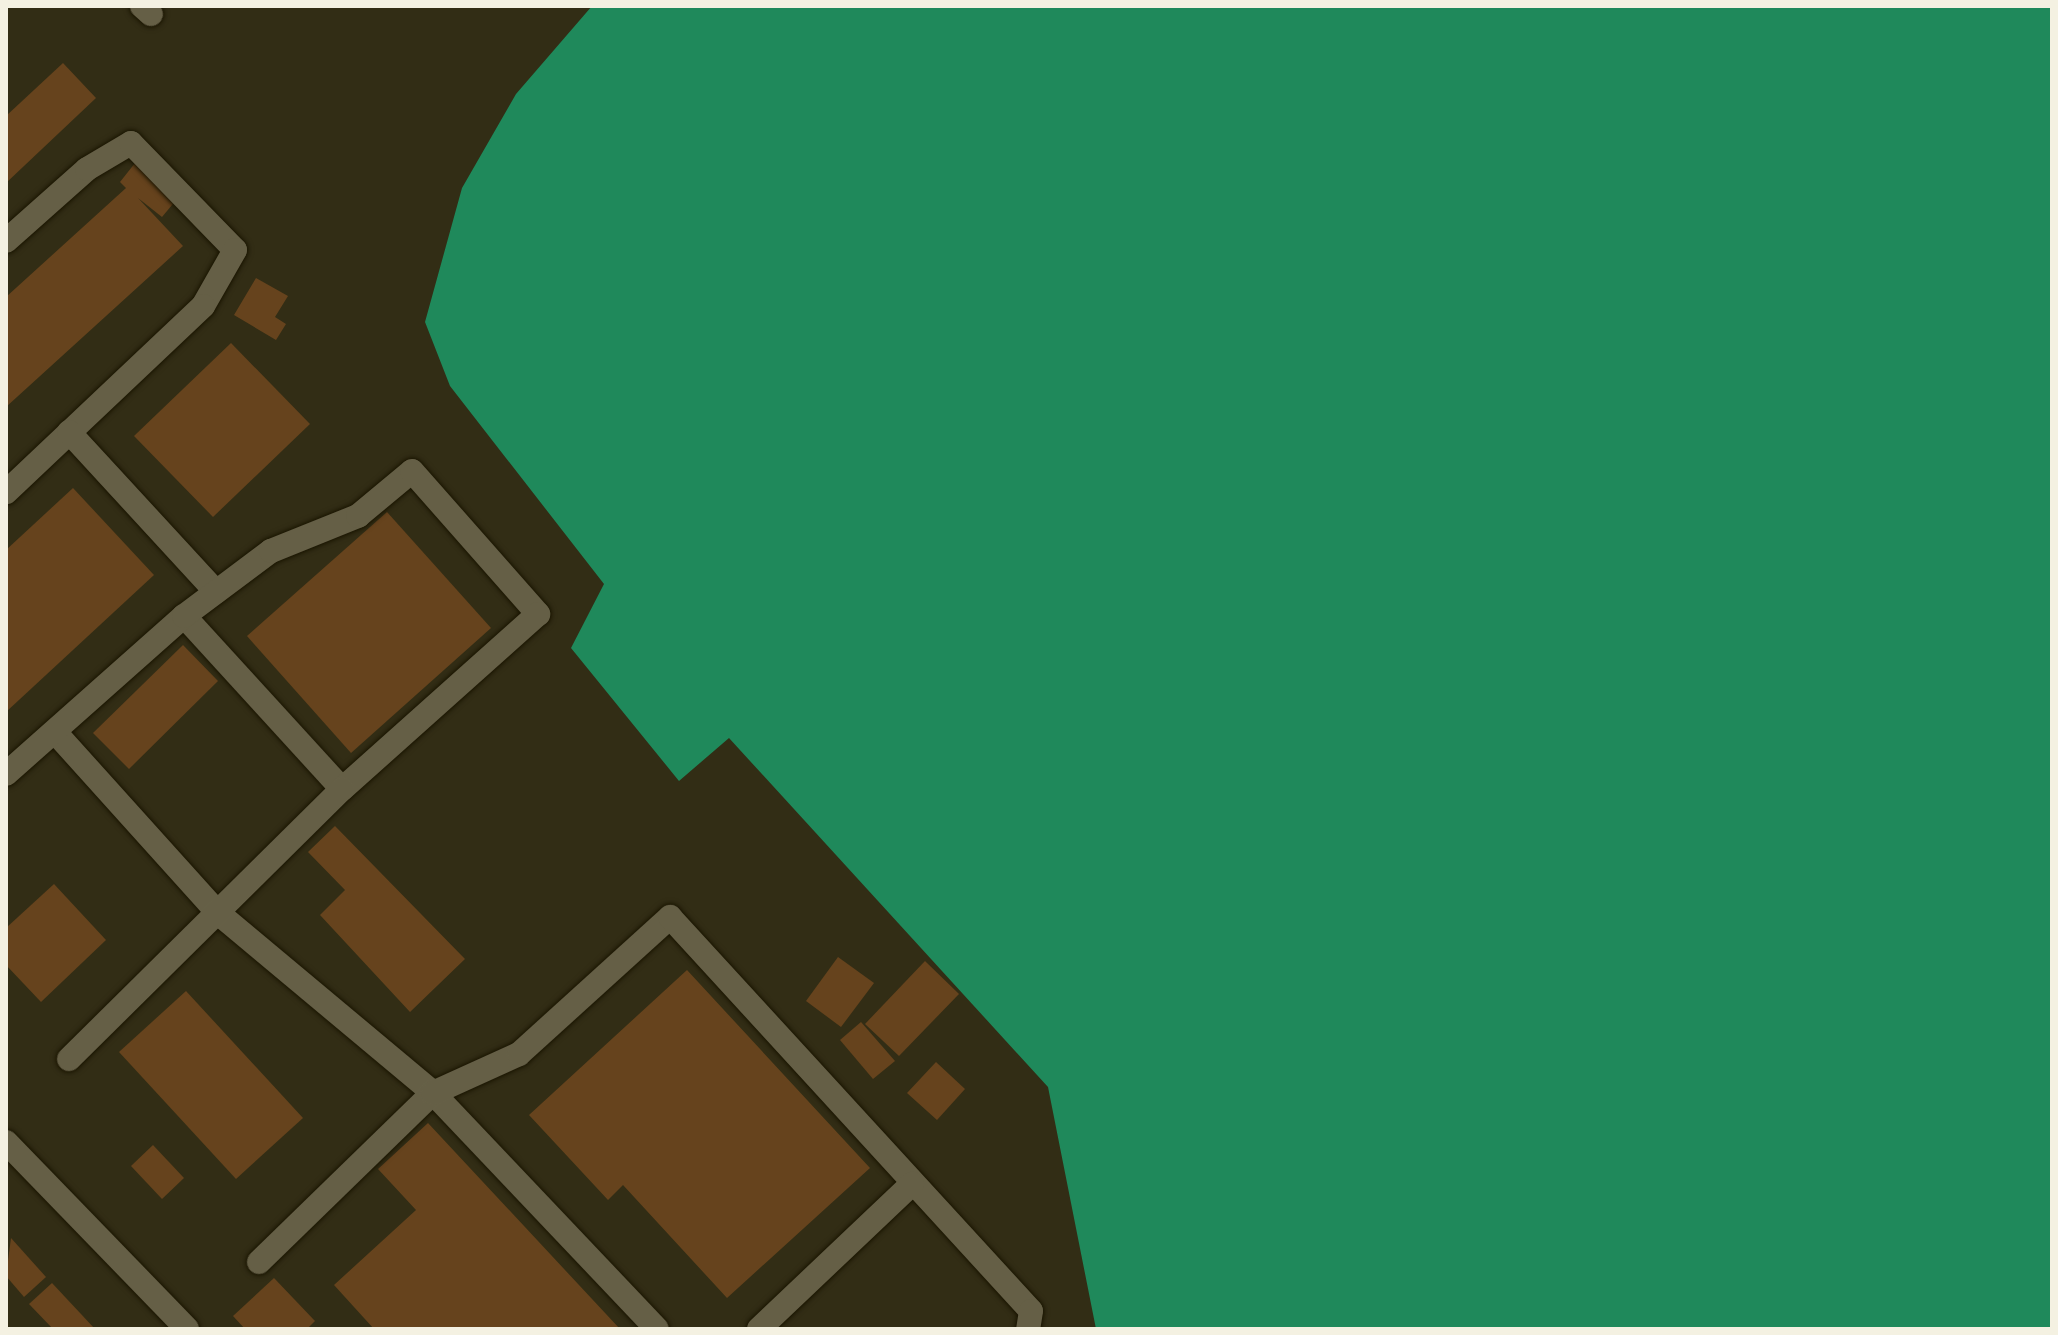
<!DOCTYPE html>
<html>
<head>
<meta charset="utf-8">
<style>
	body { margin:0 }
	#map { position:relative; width:2058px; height:1335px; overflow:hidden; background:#322d15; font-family:"IBM Plex Sans",sans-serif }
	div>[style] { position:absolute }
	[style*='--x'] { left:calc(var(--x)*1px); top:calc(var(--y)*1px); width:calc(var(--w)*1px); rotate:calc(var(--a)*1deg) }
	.water>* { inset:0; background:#1f895b }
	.building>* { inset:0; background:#66431d }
	.roads { filter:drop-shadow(0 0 2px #1a1501) drop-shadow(0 0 2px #1a1501) }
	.minor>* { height:24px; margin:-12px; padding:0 12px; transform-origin:12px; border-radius:12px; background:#655f46 }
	span { translate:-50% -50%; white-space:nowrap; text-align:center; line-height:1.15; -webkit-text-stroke:6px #29230b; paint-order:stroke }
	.frame { position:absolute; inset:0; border:8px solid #f4f1e2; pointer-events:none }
</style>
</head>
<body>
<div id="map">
	<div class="water">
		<div style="clip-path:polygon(592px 6px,2052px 6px,2052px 1329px,1096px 1329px,1048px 1087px,729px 738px,679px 781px,571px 648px,604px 584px,450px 386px,425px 322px,462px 188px,516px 94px)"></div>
	</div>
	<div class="building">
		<div style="clip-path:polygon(63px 63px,96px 98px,6px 183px,6px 116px)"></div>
		<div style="clip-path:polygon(139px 158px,182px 193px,162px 217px,138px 198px,183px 246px,6px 407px,6px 297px,126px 188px,120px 182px)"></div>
		<div style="clip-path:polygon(256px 278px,288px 296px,275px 317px,286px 324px,276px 340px,234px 315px)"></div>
		<div style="clip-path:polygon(231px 343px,310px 424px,213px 517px,134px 436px)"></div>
		<div style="clip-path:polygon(73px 488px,154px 575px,6px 712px,6px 550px)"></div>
		<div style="clip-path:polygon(387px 512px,491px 628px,351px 753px,247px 636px)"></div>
		<div style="clip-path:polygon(183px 645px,218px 681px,129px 769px,93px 733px)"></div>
		<div style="clip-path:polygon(335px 826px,465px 959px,410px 1012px,320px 915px,345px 890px,308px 852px)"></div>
		<div style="clip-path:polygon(54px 884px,106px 940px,41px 1002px,6px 965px,6px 928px)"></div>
		<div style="clip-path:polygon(838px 957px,874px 983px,841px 1027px,806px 1001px)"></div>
		<div style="clip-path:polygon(925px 961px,959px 994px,899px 1056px,865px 1024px)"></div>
		<div style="clip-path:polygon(687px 970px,870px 1168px,727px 1298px,623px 1185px,608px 1200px,529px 1115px)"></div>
		<div style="clip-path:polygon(186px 991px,303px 1118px,236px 1179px,119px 1052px)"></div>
		<div style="clip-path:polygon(861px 1022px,895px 1061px,873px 1079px,840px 1040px)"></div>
		<div style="clip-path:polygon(936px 1062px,965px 1089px,937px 1120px,907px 1093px)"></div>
		<div style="clip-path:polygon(428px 1123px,620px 1329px,374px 1329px,334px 1285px,416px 1210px,378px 1169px)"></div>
		<div style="clip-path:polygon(153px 1145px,184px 1178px,162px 1199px,131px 1166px)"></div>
		<div style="clip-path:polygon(11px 1238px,46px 1277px,24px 1297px,6px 1276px)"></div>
		<div style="clip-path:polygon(274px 1278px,315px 1321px,307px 1329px,245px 1329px,233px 1316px)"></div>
		<div style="clip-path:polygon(52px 1283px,95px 1329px,53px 1329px,29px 1304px)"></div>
	</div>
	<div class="roads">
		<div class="minor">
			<div style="--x:142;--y:6;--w:12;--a:42"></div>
			<div style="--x:6;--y:241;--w:108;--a:-41.6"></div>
			<div style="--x:87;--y:169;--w:51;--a:-30.6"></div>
			<div style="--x:131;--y:143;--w:149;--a:45.8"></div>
			<div style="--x:235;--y:250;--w:64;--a:119.7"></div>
			<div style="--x:203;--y:306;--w:271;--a:136.6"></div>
			<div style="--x:69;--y:432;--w:217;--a:47.4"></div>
			<div style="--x:184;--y:616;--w:234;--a:47.6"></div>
			<div style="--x:55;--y:732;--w:244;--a:48"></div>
			<div style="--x:218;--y:913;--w:280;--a:39.9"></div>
			<div style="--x:433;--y:1093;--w:325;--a:46.5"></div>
			<div style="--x:6;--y:774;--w:238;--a:-41.6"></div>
			<div style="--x:184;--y:616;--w:109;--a:-36.8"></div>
			<div style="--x:271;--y:551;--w:94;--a:-21.9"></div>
			<div style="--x:358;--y:516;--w:70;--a:-39.8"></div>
			<div style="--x:412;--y:471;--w:191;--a:48.6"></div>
			<div style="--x:538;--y:614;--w:263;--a:138.2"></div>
			<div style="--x:342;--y:789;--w:384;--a:135.3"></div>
			<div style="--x:6;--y:1142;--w:260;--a:45.9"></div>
			<div style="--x:259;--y:1262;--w:243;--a:-44.2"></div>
			<div style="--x:433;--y:1093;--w:94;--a:-24.4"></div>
			<div style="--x:519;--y:1054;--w:204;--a:-42.2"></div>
			<div style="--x:670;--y:917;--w:534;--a:47.5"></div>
			<div style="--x:1031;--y:1311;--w:18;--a:99"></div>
			<div style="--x:759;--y:1329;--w:211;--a:-43.5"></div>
		</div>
	</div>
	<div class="frame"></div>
</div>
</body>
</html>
